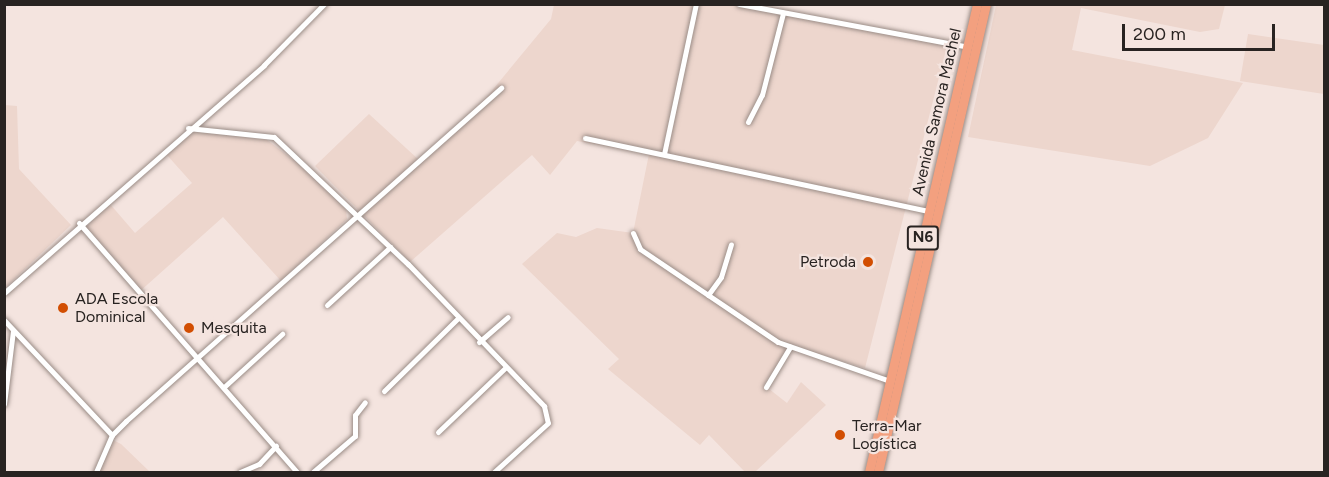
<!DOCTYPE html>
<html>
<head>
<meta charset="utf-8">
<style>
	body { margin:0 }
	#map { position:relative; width:1329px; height:477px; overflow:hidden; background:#f4e4df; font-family:Figtree,sans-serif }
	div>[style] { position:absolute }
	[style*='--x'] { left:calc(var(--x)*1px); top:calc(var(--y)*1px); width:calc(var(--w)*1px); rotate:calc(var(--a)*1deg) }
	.built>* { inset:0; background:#edd6cd }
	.roads { filter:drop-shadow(0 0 2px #9a8c86) drop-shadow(0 0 2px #9a8c86) }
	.minor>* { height:5px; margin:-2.5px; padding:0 2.5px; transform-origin:2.5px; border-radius:2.5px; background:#fff }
	.trunk>* { height:9px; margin:-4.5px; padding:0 4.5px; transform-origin:4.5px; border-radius:4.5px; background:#f3a07f }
	.dots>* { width:16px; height:16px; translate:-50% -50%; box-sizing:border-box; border:3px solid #f4e4df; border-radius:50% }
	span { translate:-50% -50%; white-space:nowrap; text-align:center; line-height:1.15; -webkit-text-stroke:4.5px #f4e4df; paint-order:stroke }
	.shield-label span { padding:2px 4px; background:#f4e4df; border:2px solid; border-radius:4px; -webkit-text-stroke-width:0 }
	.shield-label { font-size:15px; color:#282321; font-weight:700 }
	.street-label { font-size:16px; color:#282321 }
	.poi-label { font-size:16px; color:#282321 }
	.right { translate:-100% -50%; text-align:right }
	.left { translate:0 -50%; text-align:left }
	.frame { position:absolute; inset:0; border:6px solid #282321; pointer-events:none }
	.scale { position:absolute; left:1122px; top:24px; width:153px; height:27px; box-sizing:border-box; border:3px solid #282321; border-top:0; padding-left:8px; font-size:18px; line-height:21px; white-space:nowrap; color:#282321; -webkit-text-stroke:4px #f4e4df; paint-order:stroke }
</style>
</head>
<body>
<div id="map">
	<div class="built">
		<div style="clip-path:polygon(554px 5px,752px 5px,947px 46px,865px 368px,790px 345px,764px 385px,787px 403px,801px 382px,826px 405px,755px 472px,745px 472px,709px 435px,700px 445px,608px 369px,619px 359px,522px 264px,557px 233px,576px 237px,597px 228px,633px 233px,649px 154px,577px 141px,550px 175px,532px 155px,410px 262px,315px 166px,369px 114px,419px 160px,485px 99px,551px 19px)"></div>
		<div style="clip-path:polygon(996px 5px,1225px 5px,1219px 29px,1200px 32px,1081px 8px,1072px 50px,1243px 83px,1208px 138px,1150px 166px,968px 137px)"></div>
		<div style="clip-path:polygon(1248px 34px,1324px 45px,1324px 94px,1240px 81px)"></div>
		<div style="clip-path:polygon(5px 105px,17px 106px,19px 169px,71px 225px,5px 288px)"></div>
		<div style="clip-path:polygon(190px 131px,267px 140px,309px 172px,346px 210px,347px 219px,281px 281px,223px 217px,138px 293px,84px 229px,110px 204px,135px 233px,192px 183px,166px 154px)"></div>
		<div style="clip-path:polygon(113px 440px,121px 444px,150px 472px,99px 472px)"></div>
	</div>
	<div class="roads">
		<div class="minor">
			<div style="--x:739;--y:4;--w:233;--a:10.6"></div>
			<div style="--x:748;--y:122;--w:30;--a:-63"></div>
			<div style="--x:762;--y:95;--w:85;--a:-75.6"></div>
			<div style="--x:188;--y:128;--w:86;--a:6"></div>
			<div style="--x:274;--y:137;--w:185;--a:43.5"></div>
			<div style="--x:408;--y:264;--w:197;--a:46.2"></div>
			<div style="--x:544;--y:406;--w:17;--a:77"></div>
			<div style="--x:548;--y:423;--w:73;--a:137.8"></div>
			<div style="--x:585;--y:138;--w:352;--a:12"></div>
			<div style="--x:664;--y:154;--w:153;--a:-78"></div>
			<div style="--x:79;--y:223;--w:331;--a:48.8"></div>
			<div style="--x:633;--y:233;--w:17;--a:66"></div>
			<div style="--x:640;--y:249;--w:166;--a:34"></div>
			<div style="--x:778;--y:342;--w:119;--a:19.2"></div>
			<div style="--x:4;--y:293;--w:346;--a:-41.2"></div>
			<div style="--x:264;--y:65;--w:86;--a:-45.5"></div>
			<div style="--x:708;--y:295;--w:22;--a:-54"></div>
			<div style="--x:721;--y:277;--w:34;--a:-73"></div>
			<div style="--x:327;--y:305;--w:86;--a:-42.6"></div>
			<div style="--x:4;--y:320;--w:158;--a:46.8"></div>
			<div style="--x:479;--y:342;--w:38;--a:-41"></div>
			<div style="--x:224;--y:387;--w:79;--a:-42.4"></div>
			<div style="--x:766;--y:387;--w:47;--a:-59"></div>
			<div style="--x:384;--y:391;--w:103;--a:-44.6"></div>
			<div style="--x:4;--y:404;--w:74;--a:-83"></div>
			<div style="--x:438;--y:432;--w:93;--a:-43.7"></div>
			<div style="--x:96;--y:472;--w:40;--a:-66.6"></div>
			<div style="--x:112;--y:435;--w:20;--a:-45"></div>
			<div style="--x:126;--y:421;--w:502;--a:-41.61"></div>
			<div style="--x:240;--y:472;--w:21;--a:-23"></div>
			<div style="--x:259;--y:464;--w:25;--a:-47"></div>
			<div style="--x:313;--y:472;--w:55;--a:-40.6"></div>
			<div style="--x:355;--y:436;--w:21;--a:-90"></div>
			<div style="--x:355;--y:415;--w:16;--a:-52"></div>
		</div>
		<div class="trunk">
			<div style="--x:869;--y:472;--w:480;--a:-77"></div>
			<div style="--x:878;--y:472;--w:480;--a:-77"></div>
		</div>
	</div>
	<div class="dots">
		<div style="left:868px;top:262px;background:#d24e02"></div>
		<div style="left:63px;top:308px;background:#d24e02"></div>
		<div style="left:189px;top:328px;background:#d24e02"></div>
		<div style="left:840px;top:435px;background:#d24e02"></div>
	</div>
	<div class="shield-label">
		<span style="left:923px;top:238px">N6</span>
	</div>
	<div class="street-label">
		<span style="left:937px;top:112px;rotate:-77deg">Avenida Samora Machel</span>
	</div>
	<div class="poi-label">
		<span class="right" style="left:856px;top:262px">Petroda</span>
		<span class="left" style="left:75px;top:308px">ADA Escola<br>Dominical</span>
		<span class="left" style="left:201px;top:328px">Mesquita</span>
		<span class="left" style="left:852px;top:435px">Terra-Mar<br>Logística</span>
	</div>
	<div class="frame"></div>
	<div class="scale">200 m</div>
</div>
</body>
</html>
